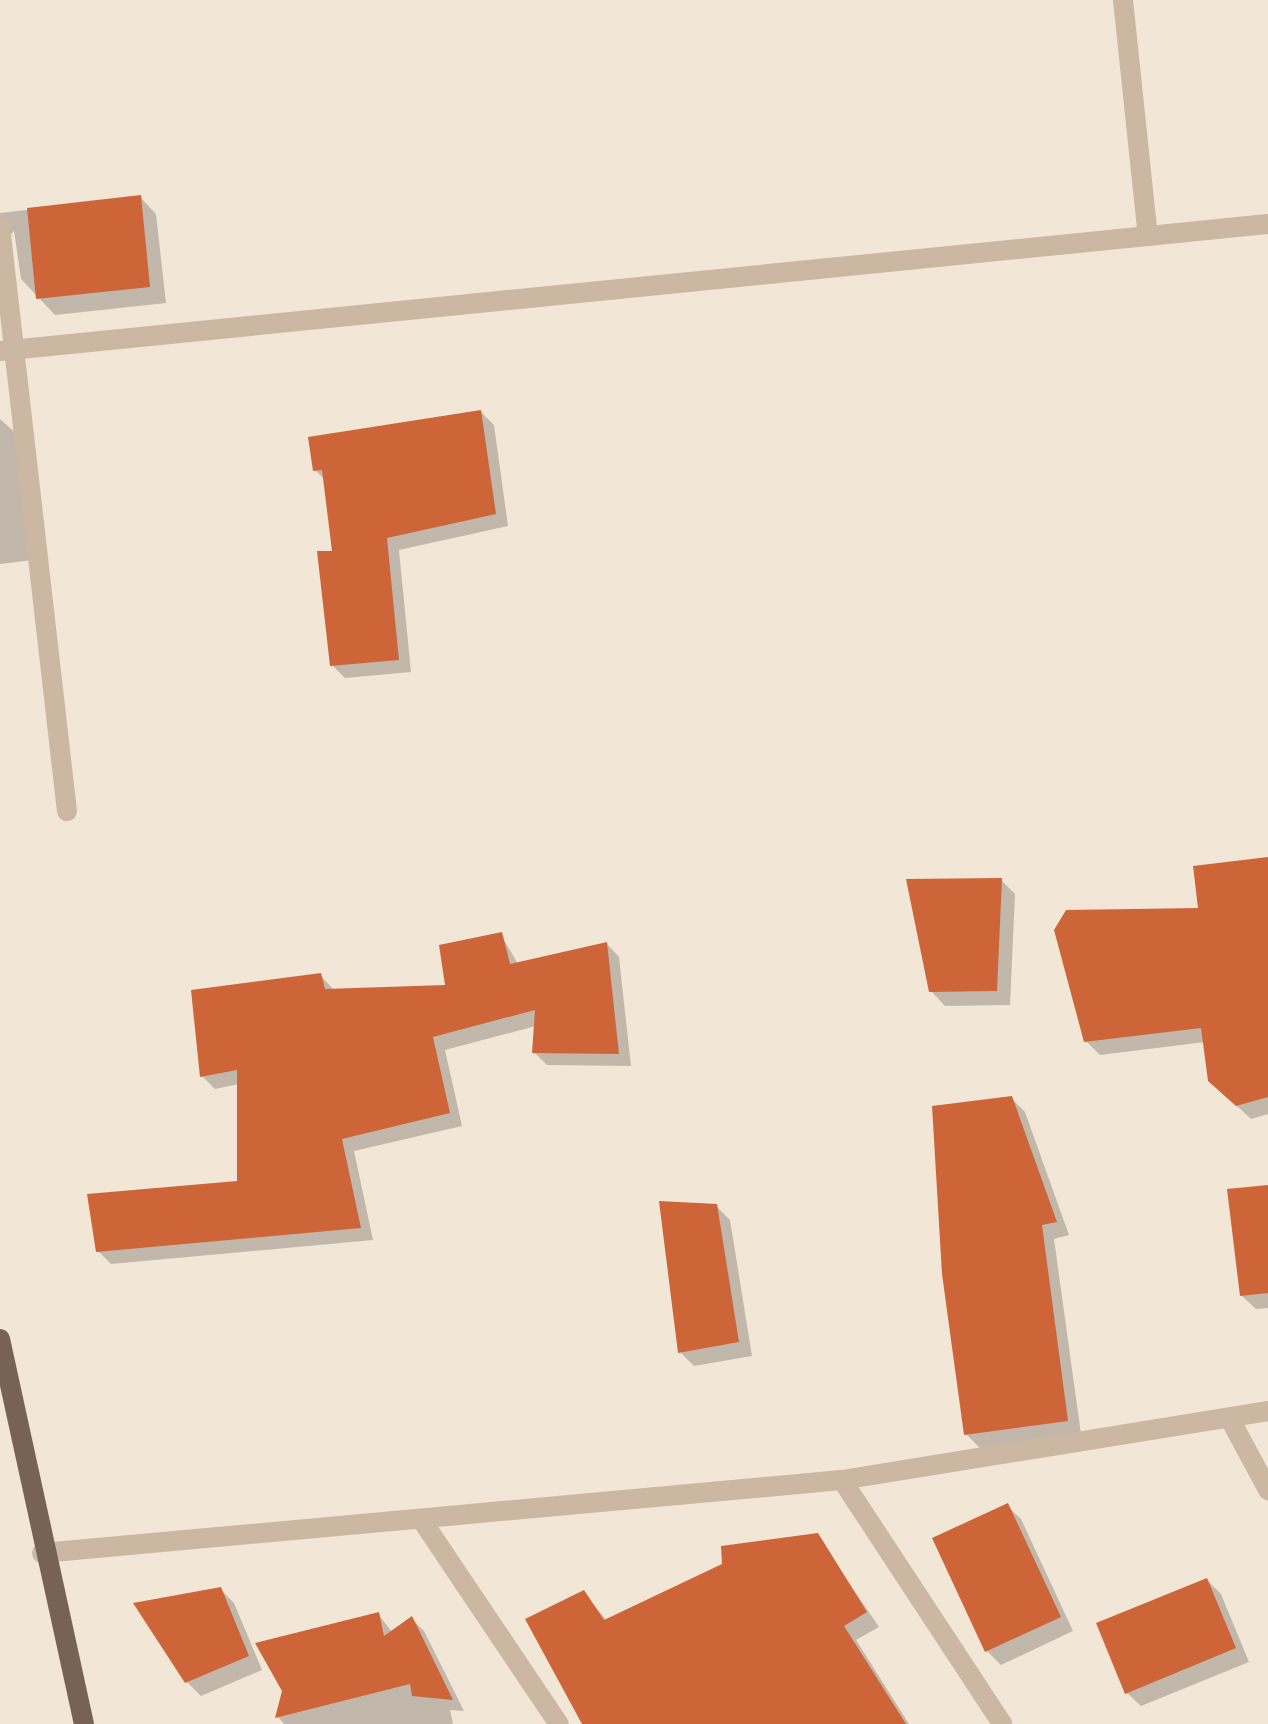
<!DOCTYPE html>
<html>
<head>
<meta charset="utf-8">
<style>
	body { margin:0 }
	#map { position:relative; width:1268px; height:1724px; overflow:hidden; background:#f2e7d6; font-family:Helvetica,sans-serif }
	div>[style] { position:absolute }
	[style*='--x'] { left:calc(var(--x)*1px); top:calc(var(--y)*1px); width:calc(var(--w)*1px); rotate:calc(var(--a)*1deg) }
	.shadow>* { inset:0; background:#0003 }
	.building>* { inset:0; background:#ce6539 }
	.minor>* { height:20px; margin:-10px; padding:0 10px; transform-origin:10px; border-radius:10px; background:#cbb7a2 }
	.primary>* { height:20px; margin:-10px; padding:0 10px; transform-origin:10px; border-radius:10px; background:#786255 }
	span { translate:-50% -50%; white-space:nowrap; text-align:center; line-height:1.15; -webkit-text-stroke:8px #faf1e3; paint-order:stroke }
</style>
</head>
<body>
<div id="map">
	<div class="shadow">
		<div style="clip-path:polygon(140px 197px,156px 214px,166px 303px,55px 315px,21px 279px,14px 231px,3px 244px,0 298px,0 213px)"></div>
		<div style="clip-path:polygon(481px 412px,494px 425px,508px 526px,399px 550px,411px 672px,345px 678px,332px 665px,334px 553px,325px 480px,315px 470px)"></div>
		<div style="clip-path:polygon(0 419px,20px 437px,33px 560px,0 564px)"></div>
		<div style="clip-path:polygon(1268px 859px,1268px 1114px,1251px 1119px,1225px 1095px,1205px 1042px,1100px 1055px,1086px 1041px,1200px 910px)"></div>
		<div style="clip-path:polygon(1001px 880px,1015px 894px,1010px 1005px,945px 1006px,931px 991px)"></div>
		<div style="clip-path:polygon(501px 935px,518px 964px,607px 944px,619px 957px,631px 1066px,547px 1065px,534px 1052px,536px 1026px,445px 1050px,462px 1126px,354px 1151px,373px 1240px,111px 1264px,98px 1251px,239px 1183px,239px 1084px,215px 1089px,202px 1076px,320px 975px,334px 990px,447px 987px)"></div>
		<div style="clip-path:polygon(1011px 1098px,1025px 1112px,1069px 1235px,1054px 1239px,1081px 1434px,980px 1448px,966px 1434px)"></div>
		<div style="clip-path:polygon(1268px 1187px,1268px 1308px,1256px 1309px,1242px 1296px)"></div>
		<div style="clip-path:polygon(716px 1206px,730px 1220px,752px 1356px,694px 1366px,680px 1352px)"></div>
		<div style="clip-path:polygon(1007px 1506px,1021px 1519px,1073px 1631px,1001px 1665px,987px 1651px)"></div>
		<div style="clip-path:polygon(817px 1536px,879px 1627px,856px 1640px,909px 1724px,584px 1724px,584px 1593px,607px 1621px)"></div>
		<div style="clip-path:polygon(1207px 1580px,1221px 1594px,1249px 1662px,1141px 1706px,1127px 1693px)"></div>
		<div style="clip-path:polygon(220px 1589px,234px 1603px,262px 1670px,201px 1696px,187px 1682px)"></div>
		<div style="clip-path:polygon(378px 1614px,392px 1632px,411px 1618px,424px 1631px,464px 1711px,450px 1710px,453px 1724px,284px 1724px,278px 1717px,284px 1691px)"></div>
	</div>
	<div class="building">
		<div style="clip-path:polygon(141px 195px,150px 287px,36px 299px,27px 208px)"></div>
		<div style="clip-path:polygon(481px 410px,496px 514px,387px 538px,399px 660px,330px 666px,317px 551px,332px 551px,322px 470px,313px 471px,308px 437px)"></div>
		<div style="clip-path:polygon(1268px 857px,1268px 1097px,1236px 1106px,1208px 1081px,1201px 1028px,1084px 1042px,1054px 930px,1066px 910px,1198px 908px,1193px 866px)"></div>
		<div style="clip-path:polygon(1002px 878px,997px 991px,929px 992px,906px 879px)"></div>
		<div style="clip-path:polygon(502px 932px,510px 964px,607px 942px,619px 1054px,532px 1053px,535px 1010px,433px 1037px,450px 1113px,342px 1139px,361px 1228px,96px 1252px,87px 1194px,237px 1181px,237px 1070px,200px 1077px,191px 990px,321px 973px,325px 989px,445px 985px,439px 945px)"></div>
		<div style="clip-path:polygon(1012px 1096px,1057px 1222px,1042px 1225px,1068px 1421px,964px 1435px,942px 1274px,932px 1106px)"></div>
		<div style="clip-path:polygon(1268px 1185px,1268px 1293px,1240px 1296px,1227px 1189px)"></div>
		<div style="clip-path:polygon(659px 1201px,717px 1204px,739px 1342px,678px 1353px)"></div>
		<div style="clip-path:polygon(1008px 1503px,1061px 1617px,985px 1652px,932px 1538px)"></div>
		<div style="clip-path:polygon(818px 1533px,867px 1612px,844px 1626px,906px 1724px,582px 1724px,525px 1619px,584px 1590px,604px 1620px,722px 1564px,721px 1546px)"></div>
		<div style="clip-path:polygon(1207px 1578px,1236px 1648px,1125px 1694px,1096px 1623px)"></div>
		<div style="clip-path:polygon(221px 1587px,249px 1656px,185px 1683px,133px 1603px)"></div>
		<div style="clip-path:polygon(379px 1612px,384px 1636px,412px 1616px,453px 1700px,412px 1696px,410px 1684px,275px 1718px,282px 1691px,255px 1643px)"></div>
	</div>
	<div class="minor">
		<div style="--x:1123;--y:0;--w:237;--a:84"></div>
		<div style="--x:0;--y:226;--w:589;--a:83.47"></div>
		<div style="--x:0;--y:351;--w:1274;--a:-5.72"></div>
		<div style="--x:1230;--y:1419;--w:81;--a:61.8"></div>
		<div style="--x:842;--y:1480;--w:292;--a:56.7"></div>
		<div style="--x:421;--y:1519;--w:247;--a:56.1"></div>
		<div style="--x:42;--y:1553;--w:803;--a:-5.21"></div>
		<div style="--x:842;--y:1480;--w:432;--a:-9.2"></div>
	</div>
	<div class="primary">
		<div style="--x:0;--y:1339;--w:394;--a:77.7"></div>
	</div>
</div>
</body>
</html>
